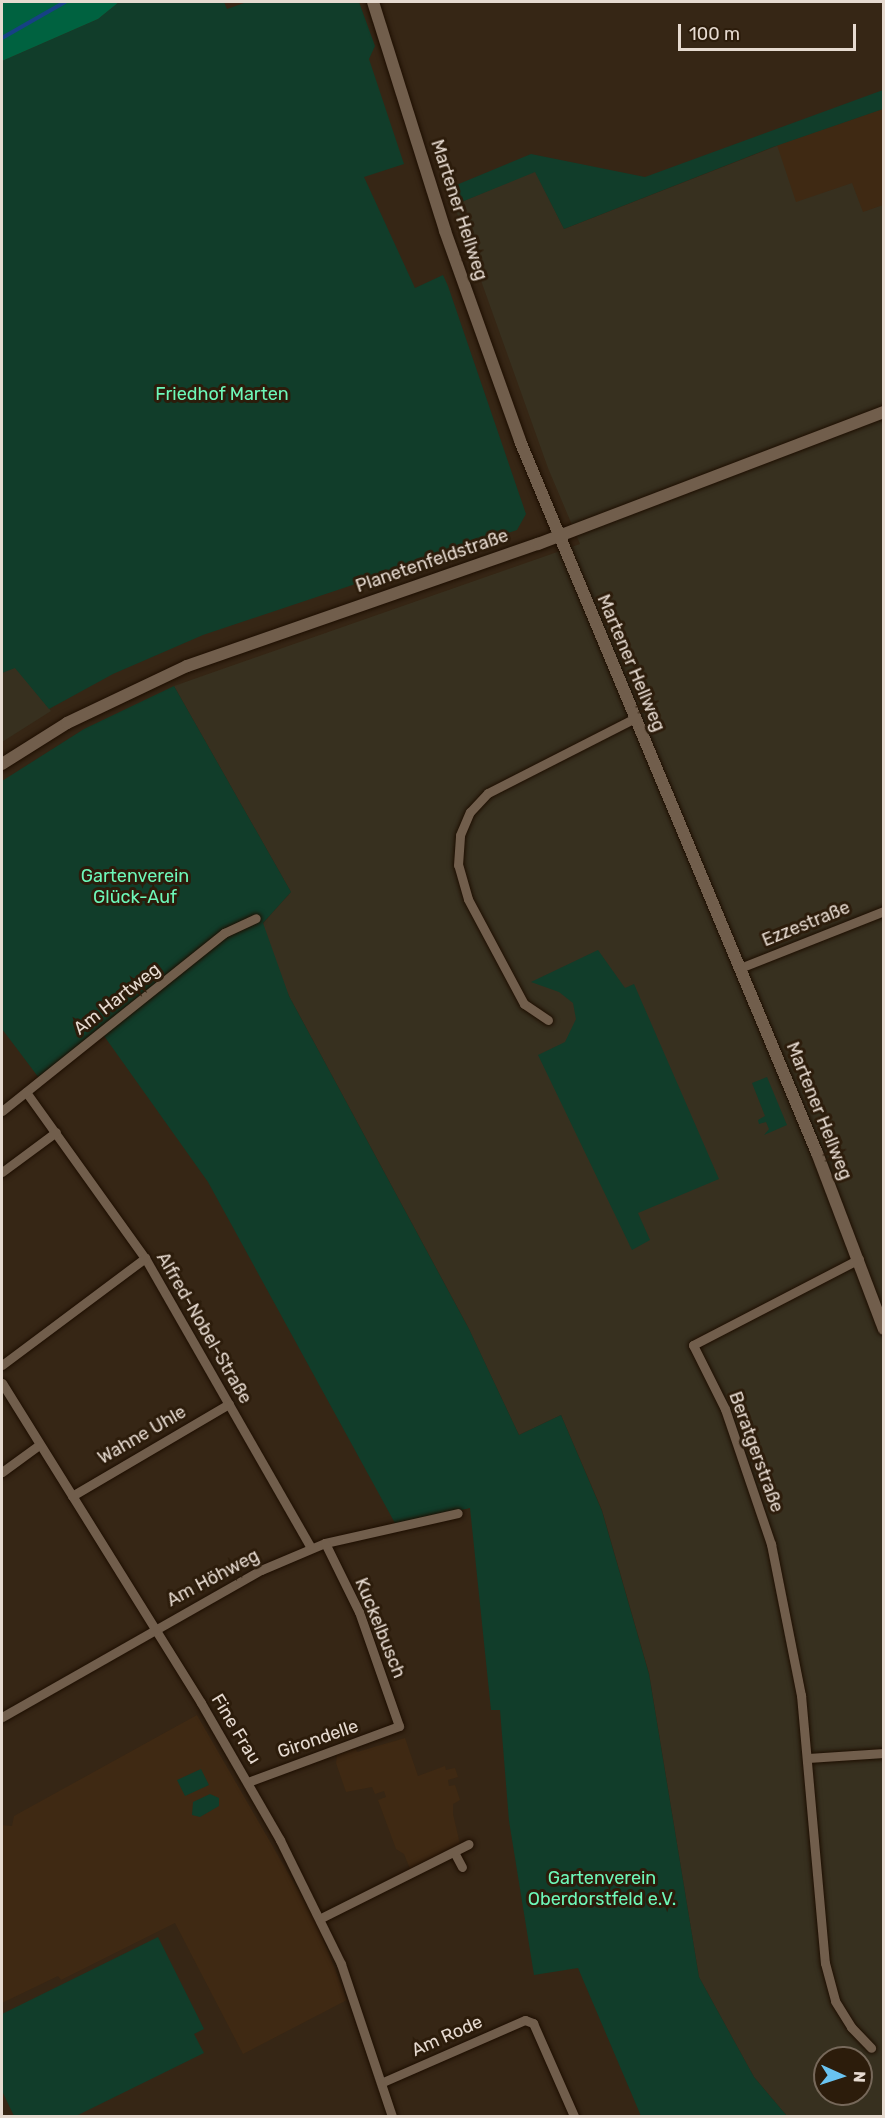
<!DOCTYPE html>
<html>
<head>
<meta charset="utf-8">
<style>
	body { margin:0 }
	#map { position:relative; width:885px; height:2118px; overflow:hidden; background:#362615; font-family:Rubik,sans-serif }
	div>[style] { position:absolute }
	[style*='--x'] { left:calc(var(--x)*1px); top:calc(var(--y)*1px); width:calc(var(--w)*1px); rotate:calc(var(--a)*1deg) }
	.commercial>* { inset:0; background:#37301f }
	.built>* { inset:0; background:#3f2913 }
	.green>* { inset:0; background:#113d2a }
	.forest>* { inset:0; background:#006240 }
	.stream>* { height:4px; margin:-2px; padding:0 2px; transform-origin:2px; border-radius:2px; background:#164184 }
	.roads { filter:drop-shadow(0 0 2px #1d0e01) drop-shadow(0 0 2px #1d0e01) }
	.minor>* { height:9px; margin:-4.5px; padding:0 4.5px; transform-origin:4.5px; border-radius:4.5px; background:#715e4c }
	.tertiary>* { height:12px; margin:-6px; padding:0 6px; transform-origin:6px; border-radius:6px; background:#715e4c }
	span { translate:-50% -50%; white-space:nowrap; text-align:center; line-height:1.15; -webkit-text-stroke:6px #2c1c0b; paint-order:stroke }
	.street-label { font-size:18px; color:#e6dad0 }
	.park-label { font-size:18px; color:#6df8b9 }
	.frame { position:absolute; inset:0; border:3px solid #e6dad0; pointer-events:none }
	.north { position:absolute; left:813px; top:2046px; width:60px; height:60px; box-sizing:border-box; background:#2c1c0b; border:2px solid #76685a; border-radius:50%; rotate:93deg; font-size:16px; font-weight:700; line-height:24px; text-align:center; color:#e6dad0 }
	.north::after { content:''; display:block; margin:auto; width:21px; height:27px; background:#69c3f1; clip-path:polygon(50% 0,100% 100%,50% 72%,0 100%) }
	.scale { position:absolute; left:678px; top:24px; width:178px; height:27px; box-sizing:border-box; border:3px solid #e6dad0; border-top:0; padding-left:8px; font-size:18px; line-height:21px; white-space:nowrap; color:#e6dad0; -webkit-text-stroke:4px #2c1c0b; paint-order:stroke }
</style>
</head>
<body>
<div id="map">
	<div class="commercial">
		<div style="clip-path:polygon(evenodd,883px 109px,883px 2116px,787px 2116px,754px 2077px,699px 1977px,649px 1673px,602px 1510px,561px 1415px,519px 1435px,467px 1325px,289px 996px,257px 930px,291px 892px,174px 686px,580px 544px,548px 468px,454px 205px,535px 171px,564px 229px,774px 147px,883px 109px,825px 2058px,861px 2058px,861px 2094px,825px 2094px,825px 2058px)"></div>
		<div style="clip-path:polygon(15px 667px,51px 711px,2px 742px,2px 673px)"></div>
	</div>
	<div class="built">
		<div style="clip-path:polygon(883px 109px,883px 205px,863px 212px,852px 183px,796px 202px,777px 145px)"></div>
		<div style="clip-path:polygon(197px 1715px,317px 1923px,347px 2000px,243px 2054px,175px 1923px,61px 1980px,58px 1976px,2px 2003px,2px 1825px,12px 1826px,14px 1816px)"></div>
		<div style="clip-path:polygon(405px 1738px,418px 1776px,445px 1766px,446px 1770px,455px 1768px,458px 1777px,448px 1780px,449px 1786px,455px 1785px,460px 1800px,453px 1804px,453px 1814px,460px 1844px,410px 1869px,404px 1854px,396px 1849px,378px 1800px,386px 1797px,384px 1791px,375px 1794px,372px 1787px,346px 1792px,336px 1763px,337px 1753px,355px 1747px,357px 1752px)"></div>
	</div>
	<div class="green">
		<div style="clip-path:polygon(119px 2px,224px 2px,227px 9px,247px 2px,359px 2px,375px 46px,369px 59px,404px 164px,364px 177px,415px 288px,443px 275px,448px 286px,526px 514px,517px 530px,203px 635px,113px 674px,49px 709px,15px 668px,2px 673px,2px 61px,98px 19px)"></div>
		<div style="clip-path:polygon(883px 90px,883px 109px,773px 147px,564px 229px,535px 172px,454px 205px,449px 188px,531px 154px,645px 177px)"></div>
		<div style="clip-path:polygon(174px 686px,291px 892px,263px 923px,289px 996px,469px 1329px,519px 1435px,561px 1415px,602px 1511px,649px 1674px,699px 1977px,754px 2077px,787px 2116px,641px 2116px,578px 1968px,534px 1975px,509px 1821px,500px 1710px,491px 1710px,470px 1508px,396px 1525px,208px 1182px,102px 1033px,39px 1078px,2px 1029px,2px 781px,84px 729px)"></div>
		<div style="clip-path:polygon(598px 950px,625px 988px,634px 984px,719px 1179px,638px 1213px,650px 1240px,632px 1250px,538px 1055px,565px 1042px,576px 1019px,573px 1003px,559px 992px,531px 982px)"></div>
		<div style="clip-path:polygon(767px 1077px,787px 1125px,764px 1135px,769px 1129px,766px 1122px,759px 1124px,758px 1120px,765px 1116px,752px 1083px)"></div>
		<div style="clip-path:polygon(201px 1769px,209px 1785px,185px 1796px,177px 1780px)"></div>
		<div style="clip-path:polygon(210px 1794px,219px 1798px,219px 1806px,200px 1817px,192px 1815px,193px 1802px)"></div>
		<div style="clip-path:polygon(158px 1937px,204px 2029px,194px 2034px,204px 2053px,76px 2116px,14px 2116px,2px 2091px,2px 2014px)"></div>
	</div>
	<div class="forest">
		<div style="clip-path:polygon(2px 2px,119px 2px,98px 19px,2px 61px)"></div>
	</div>
	<div class="stream">
		<div style="--x:2;--y:38;--w:73;--a:-29.7"></div>
	</div>
	<div class="roads">
		<div class="minor">
			<div style="--x:740;--y:968;--w:155;--a:-21.6"></div>
			<div style="--x:548;--y:1020;--w:29;--a:-146"></div>
			<div style="--x:524;--y:1004;--w:119;--a:-118.1"></div>
			<div style="--x:468;--y:899;--w:35;--a:-106"></div>
			<div style="--x:458;--y:865;--w:30;--a:-86"></div>
			<div style="--x:460;--y:835;--w:25;--a:-67"></div>
			<div style="--x:470;--y:812;--w:26;--a:-47"></div>
			<div style="--x:488;--y:793;--w:165;--a:-27"></div>
			<div style="--x:26;--y:1092;--w:204;--a:54.4"></div>
			<div style="--x:145;--y:1258;--w:334;--a:60.2"></div>
			<div style="--x:2;--y:1111;--w:285;--a:-38.7"></div>
			<div style="--x:224;--y:933;--w:35;--a:-25"></div>
			<div style="--x:2;--y:1172;--w:67;--a:-36.5"></div>
			<div style="--x:859;--y:1259;--w:187;--a:152.6"></div>
			<div style="--x:693;--y:1345;--w:72;--a:63.4"></div>
			<div style="--x:725;--y:1409;--w:143;--a:71.2"></div>
			<div style="--x:771;--y:1544;--w:154;--a:78.8"></div>
			<div style="--x:801;--y:1695;--w:269;--a:84.9"></div>
			<div style="--x:825;--y:1963;--w:39;--a:75"></div>
			<div style="--x:835;--y:2001;--w:31;--a:58"></div>
			<div style="--x:851;--y:2027;--w:29;--a:46"></div>
			<div style="--x:2;--y:1365;--w:179;--a:-36.8"></div>
			<div style="--x:2;--y:1383;--w:377;--a:58.1"></div>
			<div style="--x:201;--y:1703;--w:158;--a:60"></div>
			<div style="--x:280;--y:1840;--w:138;--a:63.8"></div>
			<div style="--x:341;--y:1964;--w:160;--a:71.5"></div>
			<div style="--x:2;--y:1472;--w:46;--a:-36.1"></div>
			<div style="--x:72;--y:1496;--w:182;--a:-30.4"></div>
			<div style="--x:2;--y:1717;--w:298;--a:-29.6"></div>
			<div style="--x:261;--y:1570;--w:69;--a:-22.9"></div>
			<div style="--x:325;--y:1543;--w:136;--a:-12.7"></div>
			<div style="--x:808;--y:1758;--w:76;--a:-3.8"></div>
			<div style="--x:248;--y:1782;--w:161;--a:-20.3"></div>
			<div style="--x:399;--y:1726;--w:121;--a:-109.3"></div>
			<div style="--x:359;--y:1612;--w:77;--a:-116.2"></div>
			<div style="--x:454;--y:1852;--w:17;--a:62"></div>
			<div style="--x:321;--y:1918;--w:165;--a:-26.6"></div>
			<div style="--x:383;--y:2082;--w:155;--a:-23.6"></div>
			<div style="--x:525;--y:2020;--w:9;--a:21"></div>
			<div style="--x:533;--y:2023;--w:102;--a:66.2"></div>
		</div>
		<div class="tertiary">
			<div style="--x:373;--y:2;--w:240;--a:72.5"></div>
			<div style="--x:445;--y:231;--w:223;--a:70.3"></div>
			<div style="--x:520;--y:441;--w:771;--a:67.36"></div>
			<div style="--x:817;--y:1153;--w:188;--a:69.2"></div>
			<div style="--x:2;--y:764;--w:77;--a:-32.2"></div>
			<div style="--x:67;--y:723;--w:133;--a:-25.4"></div>
			<div style="--x:187;--y:666;--w:372;--a:-19.2"></div>
			<div style="--x:538;--y:544;--w:370;--a:-20.9"></div>
		</div>
	</div>
	<div class="street-label">
		<span style="left:459px;top:210px;rotate:72deg">Martener Hellweg</span>
		<span style="left:432px;top:561px;rotate:-19deg">Planetenfeldstraße</span>
		<span style="left:631px;top:663px;rotate:67deg">Martener Hellweg</span>
		<span style="left:806px;top:924px;rotate:-22deg">Ezzestraße</span>
		<span style="left:117px;top:999px;rotate:-38deg">Am Hartweg</span>
		<span style="left:819px;top:1111px;rotate:68deg">Martener Hellweg</span>
		<span style="left:204px;top:1328px;rotate:60deg">Alfred-Nobel-Straße</span>
		<span style="left:142px;top:1435px;rotate:-30deg">Wahne Uhle</span>
		<span style="left:756px;top:1452px;rotate:70deg">Beratgerstraße</span>
		<span style="left:213px;top:1578px;rotate:-28deg">Am Höhweg</span>
		<span style="left:380px;top:1628px;rotate:68deg">Kuckelbusch</span>
		<span style="left:236px;top:1729px;rotate:59deg">Fine Frau</span>
		<span style="left:318px;top:1739px;rotate:-19deg">Girondelle</span>
		<span style="left:447px;top:2036px;rotate:-24deg">Am Rode</span>
	</div>
	<div class="park-label">
		<span style="left:222px;top:394px">Friedhof Marten</span>
		<span style="left:135px;top:887px">Gartenverein<br>Glück-Auf</span>
		<span style="left:602px;top:1889px">Gartenverein<br>Oberdorstfeld e.V.</span>
	</div>
	<div class="frame"></div>
	<div class="north">N</div>
	<div class="scale">100 m</div>
</div>
</body>
</html>
